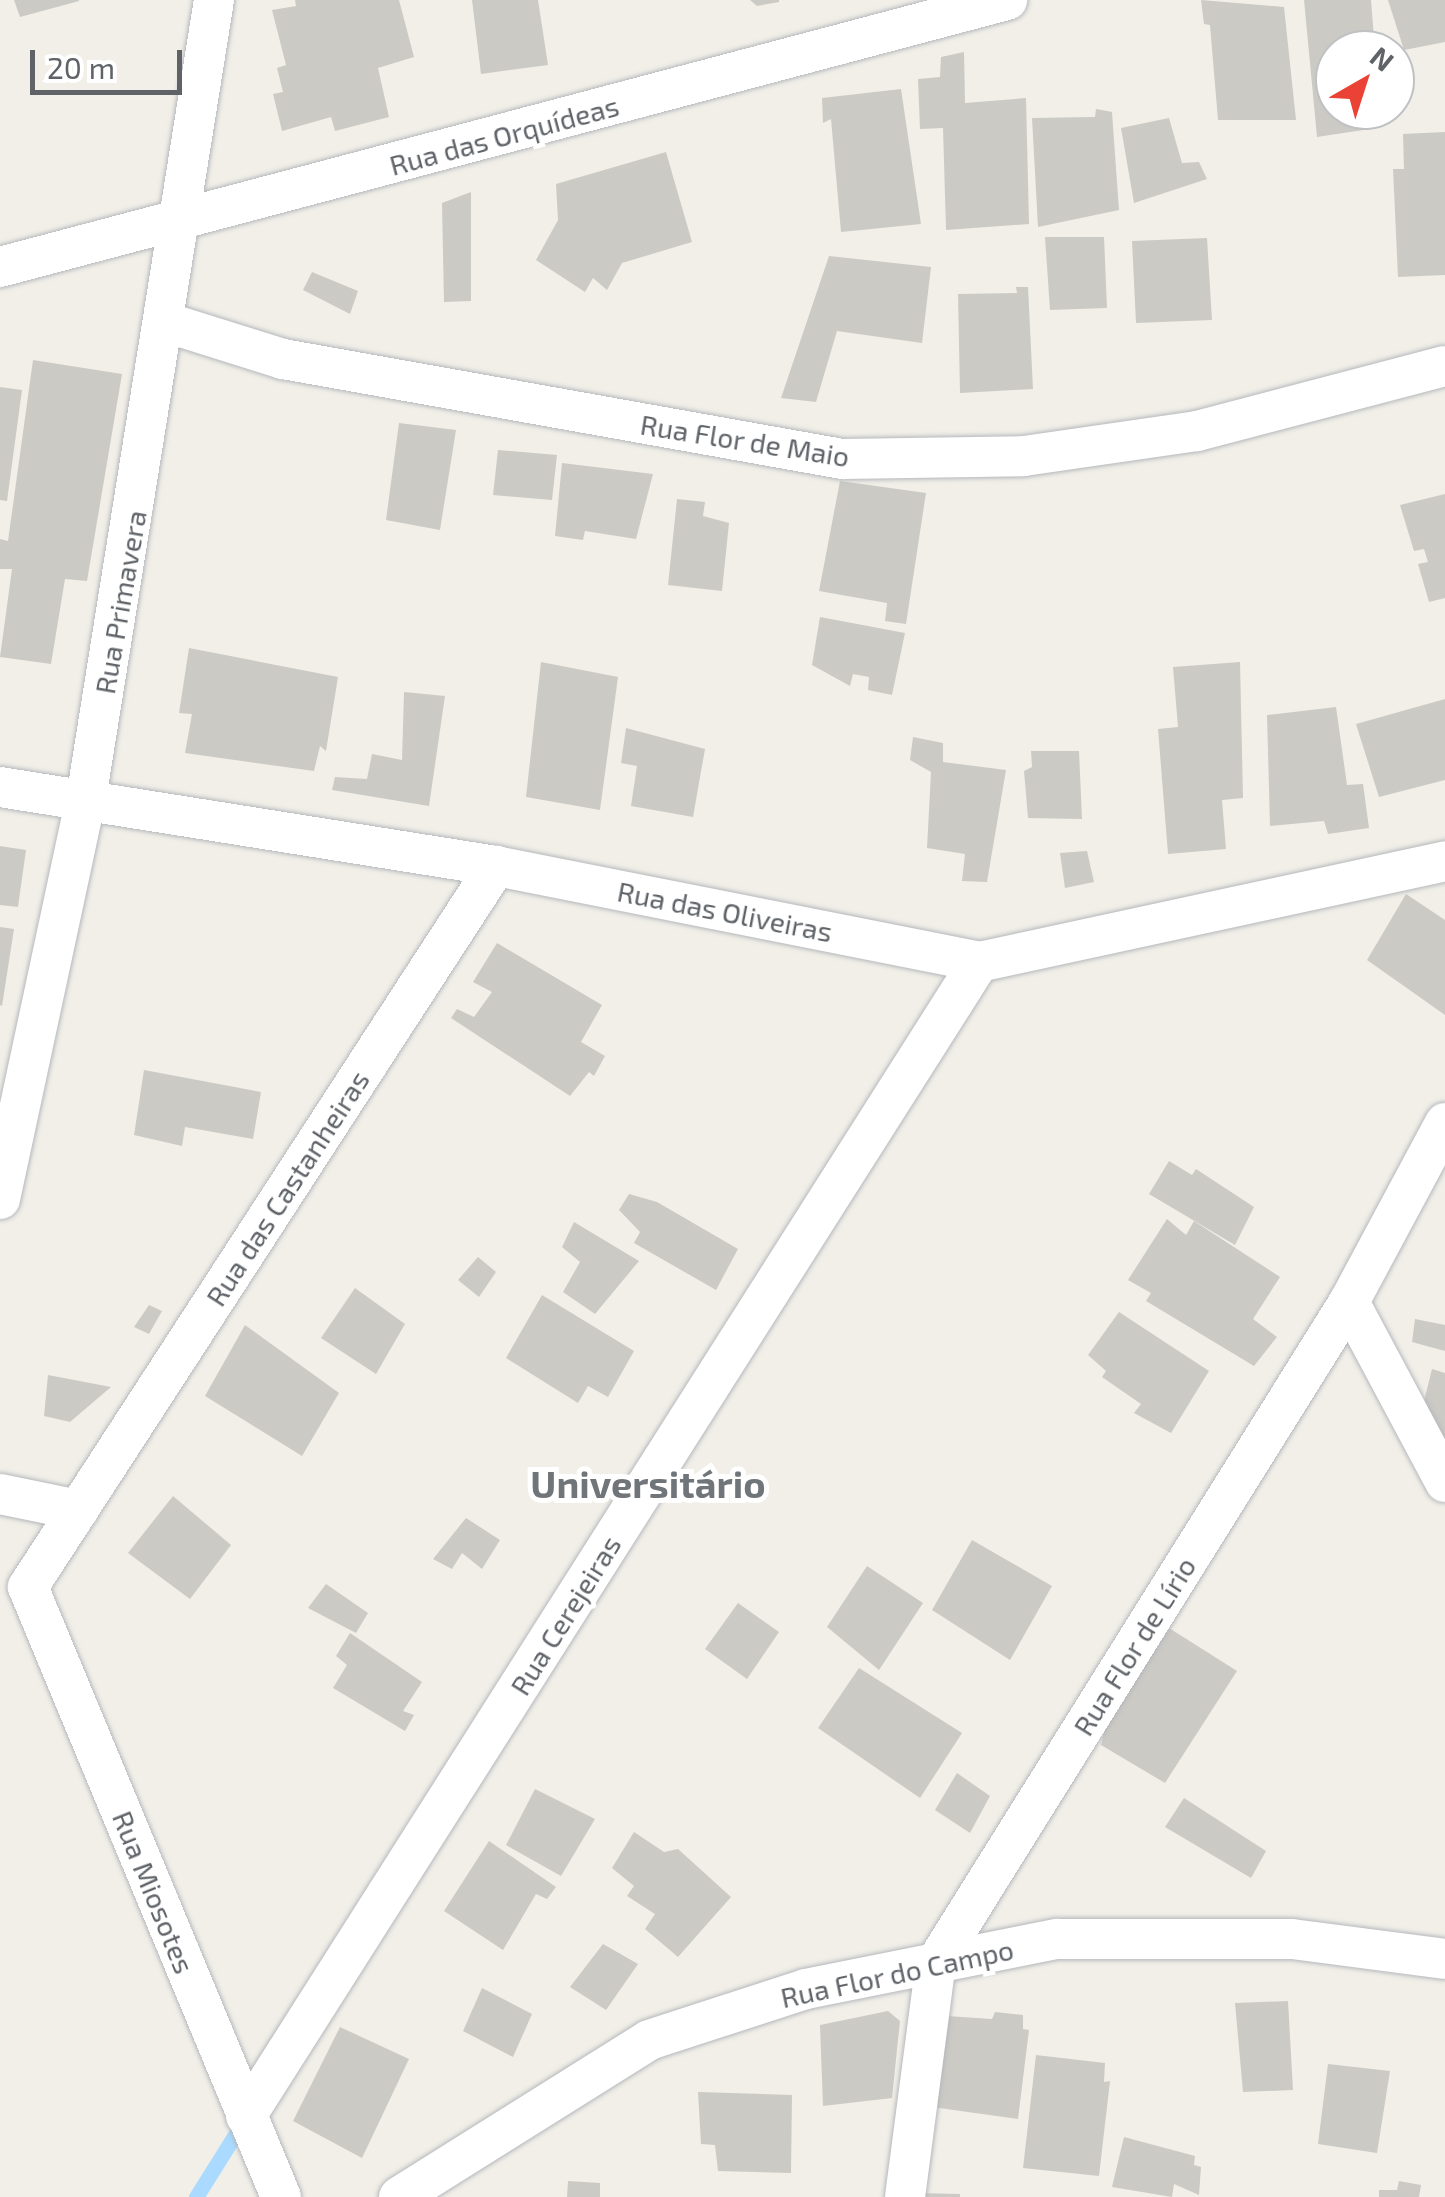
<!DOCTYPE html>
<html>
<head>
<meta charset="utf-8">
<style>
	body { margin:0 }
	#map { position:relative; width:1445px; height:2197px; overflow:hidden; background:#f1efe8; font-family:"Exo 2",sans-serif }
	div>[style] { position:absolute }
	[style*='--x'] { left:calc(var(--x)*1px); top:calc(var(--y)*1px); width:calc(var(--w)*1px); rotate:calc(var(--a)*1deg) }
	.stream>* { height:15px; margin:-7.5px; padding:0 7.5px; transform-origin:7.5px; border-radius:7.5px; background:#aadaff }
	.building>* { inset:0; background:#cccac5 }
	.roads { filter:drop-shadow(0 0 2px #b5b8bc) drop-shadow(0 0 2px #b5b8bc) }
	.minor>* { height:40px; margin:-20px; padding:0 20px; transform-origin:20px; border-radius:20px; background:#fff }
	span { translate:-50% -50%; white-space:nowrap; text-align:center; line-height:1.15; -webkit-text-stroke:10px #fff; paint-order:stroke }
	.street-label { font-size:28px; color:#5f6368 }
	.district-label { font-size:38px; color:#70757a; font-weight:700 }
	.north { position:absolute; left:1315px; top:30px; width:100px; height:100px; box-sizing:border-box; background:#fff; border:2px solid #bfc1c3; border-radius:50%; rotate:39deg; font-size:28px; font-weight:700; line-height:40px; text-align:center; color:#5f6368 }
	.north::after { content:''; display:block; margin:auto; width:35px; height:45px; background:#ea4335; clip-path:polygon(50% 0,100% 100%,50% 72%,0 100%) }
	.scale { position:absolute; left:30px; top:50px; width:152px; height:45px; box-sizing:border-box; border:5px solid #5f6368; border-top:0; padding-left:12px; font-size:30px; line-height:35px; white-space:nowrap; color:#5f6368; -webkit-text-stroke:8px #fff; paint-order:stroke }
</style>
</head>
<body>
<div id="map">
	<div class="stream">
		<div style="--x:196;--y:2197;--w:79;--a:-57.9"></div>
	</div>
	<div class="building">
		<div style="clip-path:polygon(14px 0,79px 0,79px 1px,20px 17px)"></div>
		<div style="clip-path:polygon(295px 0,399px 0,414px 57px,378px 68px,389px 117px,335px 131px,331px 117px,282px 131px,273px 94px,283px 92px,277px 68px,286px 65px,272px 10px,296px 6px)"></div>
		<div style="clip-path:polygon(472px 0,538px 0,548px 65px,481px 74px)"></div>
		<div style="clip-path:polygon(750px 0,779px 0,779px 2px,757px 6px)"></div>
		<div style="clip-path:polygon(1201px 0,1284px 7px,1296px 120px,1218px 120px,1210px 25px,1204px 24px)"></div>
		<div style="clip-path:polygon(1304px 0,1371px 0,1375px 50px,1335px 50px,1335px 110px,1380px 110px,1383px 127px,1317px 137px)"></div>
		<div style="clip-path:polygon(1388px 0,1445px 0,1445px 42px,1404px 50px)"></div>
		<div style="clip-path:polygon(964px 52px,965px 103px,1026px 98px,1029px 224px,946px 230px,943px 128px,920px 129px,918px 79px,940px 77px,941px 57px)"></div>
		<div style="clip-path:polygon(901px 89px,921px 224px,841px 232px,831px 119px,823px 123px,822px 98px)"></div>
		<div style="clip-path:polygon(1096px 109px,1112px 112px,1119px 210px,1038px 227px,1032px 118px,1095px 117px)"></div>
		<div style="clip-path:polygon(1169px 118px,1182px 163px,1199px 162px,1207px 179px,1134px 203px,1121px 128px)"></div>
		<div style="clip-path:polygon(1445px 132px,1445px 275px,1398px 277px,1393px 169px,1404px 169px,1403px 134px)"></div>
		<div style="clip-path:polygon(666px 152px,692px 242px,622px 263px,607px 290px,593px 278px,585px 292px,536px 260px,558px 220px,556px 184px)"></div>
		<div style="clip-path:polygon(471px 192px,471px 301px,444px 302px,442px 203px)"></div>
		<div style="clip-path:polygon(1045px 237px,1104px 237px,1107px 308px,1050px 310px)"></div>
		<div style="clip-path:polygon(1207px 238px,1212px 320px,1136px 323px,1132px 241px)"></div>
		<div style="clip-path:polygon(829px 256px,931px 267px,922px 343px,837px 331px,816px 402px,781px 398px)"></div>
		<div style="clip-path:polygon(312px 272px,358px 291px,350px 314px,303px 290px)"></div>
		<div style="clip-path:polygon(1016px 287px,1028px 287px,1033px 389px,960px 393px,958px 294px,1017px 293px)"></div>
		<div style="clip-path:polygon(33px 360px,122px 374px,87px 581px,65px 579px,51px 664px,0 657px,12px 569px,0 569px,0 539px,8px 541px)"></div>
		<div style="clip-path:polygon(0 387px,22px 390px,7px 501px,0 500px)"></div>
		<div style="clip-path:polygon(399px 423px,456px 430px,440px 530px,386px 520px)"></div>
		<div style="clip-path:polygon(498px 450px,557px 455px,552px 500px,493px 495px)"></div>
		<div style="clip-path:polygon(562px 463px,653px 474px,636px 539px,585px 531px,583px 540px,555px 536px)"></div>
		<div style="clip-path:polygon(840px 481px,926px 493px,906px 624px,885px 621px,887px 603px,819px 591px)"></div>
		<div style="clip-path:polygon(1445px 494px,1445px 598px,1429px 602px,1418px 564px,1428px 562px,1424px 549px,1414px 551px,1400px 505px)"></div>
		<div style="clip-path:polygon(677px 499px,705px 502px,703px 516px,729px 523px,722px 591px,668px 585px)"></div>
		<div style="clip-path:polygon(820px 617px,905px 633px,892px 695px,868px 690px,869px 677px,853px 674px,850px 686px,812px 665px)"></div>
		<div style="clip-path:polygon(189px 648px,338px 677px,326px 751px,320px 746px,314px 771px,185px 753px,192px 714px,179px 713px)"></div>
		<div style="clip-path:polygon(541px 662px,618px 677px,600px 810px,526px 797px)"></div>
		<div style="clip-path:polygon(1240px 662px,1243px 798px,1222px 800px,1226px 849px,1168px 854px,1158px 729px,1178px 727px,1173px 667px)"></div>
		<div style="clip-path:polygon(404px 692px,445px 696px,429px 806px,332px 790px,335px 777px,367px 779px,372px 754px,402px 760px)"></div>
		<div style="clip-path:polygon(1445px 699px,1445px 780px,1379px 797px,1356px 724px)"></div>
		<div style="clip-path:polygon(1336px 707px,1347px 785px,1363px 784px,1369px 828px,1328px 834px,1324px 821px,1270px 826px,1267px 715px)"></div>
		<div style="clip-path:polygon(626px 728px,705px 749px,693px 817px,631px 806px,637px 766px,621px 763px)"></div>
		<div style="clip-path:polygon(913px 737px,943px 743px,943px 762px,1006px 770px,987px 882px,962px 881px,965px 854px,927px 848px,931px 772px,910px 760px)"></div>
		<div style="clip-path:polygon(1031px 751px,1079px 751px,1082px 819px,1028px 818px,1024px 771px,1032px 767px)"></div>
		<div style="clip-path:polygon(0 846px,26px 850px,18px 907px,0 905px)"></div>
		<div style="clip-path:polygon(1087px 851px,1094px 882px,1065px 888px,1060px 853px)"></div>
		<div style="clip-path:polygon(1406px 894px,1445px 920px,1445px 1015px,1367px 960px)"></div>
		<div style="clip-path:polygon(0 927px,14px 929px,2px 1006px,0 1005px)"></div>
		<div style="clip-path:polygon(497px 943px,602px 1005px,581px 1042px,605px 1056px,594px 1076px,589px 1072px,570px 1096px,451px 1018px,457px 1009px,474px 1017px,492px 992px,473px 982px)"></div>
		<div style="clip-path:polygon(144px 1070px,261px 1092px,253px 1139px,185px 1127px,182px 1146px,134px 1135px)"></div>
		<div style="clip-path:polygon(1169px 1161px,1192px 1175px,1196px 1169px,1254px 1207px,1235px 1245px,1149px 1194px)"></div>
		<div style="clip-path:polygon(629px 1194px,657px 1202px,738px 1249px,716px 1290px,634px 1243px,640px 1232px,619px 1210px)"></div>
		<div style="clip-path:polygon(1167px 1219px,1186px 1235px,1194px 1221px,1280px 1277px,1253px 1319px,1277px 1337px,1254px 1366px,1146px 1301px,1151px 1293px,1128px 1280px)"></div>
		<div style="clip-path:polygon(574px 1222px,639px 1261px,595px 1314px,563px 1292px,580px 1262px,562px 1247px)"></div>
		<div style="clip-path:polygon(478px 1257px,496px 1272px,479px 1297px,458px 1280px)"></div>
		<div style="clip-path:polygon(355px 1288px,405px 1324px,376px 1374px,321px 1338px)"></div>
		<div style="clip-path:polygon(542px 1295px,634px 1351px,608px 1397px,588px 1386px,578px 1403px,506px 1358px)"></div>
		<div style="clip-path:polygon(149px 1305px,162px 1311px,149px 1334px,134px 1327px)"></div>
		<div style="clip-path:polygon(1119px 1312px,1209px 1371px,1171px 1433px,1134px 1413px,1141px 1404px,1102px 1377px,1106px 1371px,1088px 1355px)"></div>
		<div style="clip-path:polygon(1415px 1319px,1445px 1325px,1445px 1351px,1412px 1342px)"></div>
		<div style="clip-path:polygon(245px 1325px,339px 1393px,302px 1456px,205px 1396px)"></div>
		<div style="clip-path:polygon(1432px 1369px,1445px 1373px,1445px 1449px,1422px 1409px)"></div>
		<div style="clip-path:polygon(48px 1375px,111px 1387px,70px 1422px,44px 1416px)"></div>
		<div style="clip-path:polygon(173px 1496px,231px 1545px,190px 1599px,128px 1553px)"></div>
		<div style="clip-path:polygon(466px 1518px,500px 1540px,482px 1569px,462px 1553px,452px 1569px,433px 1559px)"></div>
		<div style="clip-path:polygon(972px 1540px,1052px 1586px,1010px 1660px,932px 1610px)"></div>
		<div style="clip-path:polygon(867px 1566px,923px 1603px,879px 1670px,827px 1627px)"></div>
		<div style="clip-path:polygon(326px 1584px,368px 1613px,356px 1633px,308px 1608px)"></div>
		<div style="clip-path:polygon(738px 1603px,779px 1632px,747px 1679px,705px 1649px)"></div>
		<div style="clip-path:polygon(1169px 1628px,1237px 1671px,1165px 1783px,1101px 1745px,1105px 1728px)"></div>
		<div style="clip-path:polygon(350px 1633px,422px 1682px,403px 1711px,414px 1715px,405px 1731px,333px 1688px,347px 1665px,336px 1656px)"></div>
		<div style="clip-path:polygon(859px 1668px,962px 1733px,920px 1798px,818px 1728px)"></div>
		<div style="clip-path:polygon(957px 1773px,990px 1796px,970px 1833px,935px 1810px)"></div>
		<div style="clip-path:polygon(535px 1789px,595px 1819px,561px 1876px,506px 1845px)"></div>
		<div style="clip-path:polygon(1184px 1798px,1266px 1851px,1251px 1878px,1165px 1827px)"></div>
		<div style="clip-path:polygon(634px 1832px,664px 1852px,678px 1849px,731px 1897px,678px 1957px,645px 1929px,655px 1914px,627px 1896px,634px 1886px,612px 1868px)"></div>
		<div style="clip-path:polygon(489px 1841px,556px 1887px,547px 1899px,536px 1894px,503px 1950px,444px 1911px)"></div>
		<div style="clip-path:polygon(603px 1944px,638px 1964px,606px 2010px,570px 1987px)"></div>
		<div style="clip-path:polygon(482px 1988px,532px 2014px,513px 2057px,463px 2031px)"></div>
		<div style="clip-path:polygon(1288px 2001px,1293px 2090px,1243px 2092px,1235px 2003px)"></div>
		<div style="clip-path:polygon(888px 2011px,900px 2021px,892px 2098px,823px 2106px,820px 2025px)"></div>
		<div style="clip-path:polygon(995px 2012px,1023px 2015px,1023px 2029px,1029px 2030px,1018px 2119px,932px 2107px,947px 2016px,992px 2019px)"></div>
		<div style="clip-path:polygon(340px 2027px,409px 2059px,362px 2158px,293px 2121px)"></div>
		<div style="clip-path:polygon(1036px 2055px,1105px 2063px,1104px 2082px,1110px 2081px,1099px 2176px,1023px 2168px)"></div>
		<div style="clip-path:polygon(1328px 2064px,1390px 2071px,1377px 2153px,1318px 2144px)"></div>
		<div style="clip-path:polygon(698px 2092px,792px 2095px,791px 2173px,718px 2171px,715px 2145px,701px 2144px)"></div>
		<div style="clip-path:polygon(1124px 2137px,1195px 2156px,1194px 2165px,1201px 2167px,1199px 2195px,1174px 2184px,1172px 2197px,1112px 2187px)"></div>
		<div style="clip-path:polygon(568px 2181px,600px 2183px,600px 2197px,567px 2197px)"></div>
		<div style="clip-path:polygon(1399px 2181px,1421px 2185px,1419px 2197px,1379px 2197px,1379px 2190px,1397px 2190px)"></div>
		<div style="clip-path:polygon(917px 2193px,960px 2194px,960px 2197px,916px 2197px)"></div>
	</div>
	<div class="roads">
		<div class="minor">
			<div style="--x:0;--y:267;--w:1042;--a:-14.85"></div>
			<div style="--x:165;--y:322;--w:124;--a:17.4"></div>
			<div style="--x:283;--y:359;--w:568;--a:10.14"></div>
			<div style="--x:842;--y:459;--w:182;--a:-0.9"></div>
			<div style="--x:1024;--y:456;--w:175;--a:-8.2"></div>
			<div style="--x:1197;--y:431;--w:256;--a:-14.7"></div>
			<div style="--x:0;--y:787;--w:502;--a:9.05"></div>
			<div style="--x:496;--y:866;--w:492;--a:11.2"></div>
			<div style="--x:979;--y:962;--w:477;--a:-12.2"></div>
			<div style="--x:0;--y:1199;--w:409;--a:-77.9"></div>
			<div style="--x:86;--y:799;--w:809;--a:-80.9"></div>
			<div style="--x:1349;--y:1302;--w:204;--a:61.9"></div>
			<div style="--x:0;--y:1494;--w:80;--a:11.6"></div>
			<div style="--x:28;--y:1587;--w:860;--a:-57.01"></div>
			<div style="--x:28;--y:1587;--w:660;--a:67.47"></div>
			<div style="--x:246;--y:2116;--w:1367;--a:-57.58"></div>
			<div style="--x:399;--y:2197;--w:295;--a:-32.1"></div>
			<div style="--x:649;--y:2040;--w:165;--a:-18"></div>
			<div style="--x:806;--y:1989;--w:256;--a:-11.3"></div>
			<div style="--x:1057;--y:1939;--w:235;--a:0"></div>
			<div style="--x:1292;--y:1939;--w:154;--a:7.4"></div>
			<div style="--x:905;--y:2197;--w:236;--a:-82.5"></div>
			<div style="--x:936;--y:1963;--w:779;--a:-58"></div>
			<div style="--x:1349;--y:1302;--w:203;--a:-61.8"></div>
		</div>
	</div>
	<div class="street-label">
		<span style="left:504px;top:135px;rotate:-15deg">Rua das Orquídeas</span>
		<span style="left:745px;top:440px;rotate:9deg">Rua Flor de Maio</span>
		<span style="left:120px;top:602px;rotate:-80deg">Rua Primavera</span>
		<span style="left:725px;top:911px;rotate:11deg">Rua das Oliveiras</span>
		<span style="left:287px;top:1188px;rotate:-57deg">Rua das Castanheiras</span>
		<span style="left:565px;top:1615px;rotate:-58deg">Rua Cerejeiras</span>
		<span style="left:1134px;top:1646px;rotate:-58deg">Rua Flor de Lírio</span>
		<span style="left:154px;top:1892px;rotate:68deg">Rua Miosotes</span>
		<span style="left:897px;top:1973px;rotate:-12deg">Rua Flor do Campo</span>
	</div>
	<div class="district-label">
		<span style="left:648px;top:1484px">Universitário</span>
	</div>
	<div class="north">N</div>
	<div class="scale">20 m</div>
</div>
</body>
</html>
